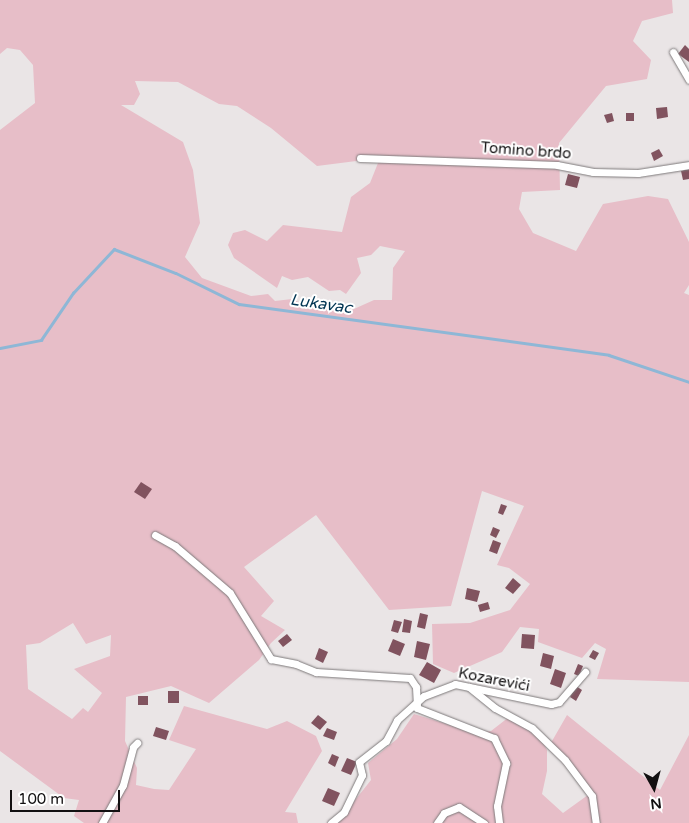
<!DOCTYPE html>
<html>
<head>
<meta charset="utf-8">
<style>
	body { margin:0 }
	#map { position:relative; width:689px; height:823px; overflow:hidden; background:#eae5e6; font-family:"Varela Round",sans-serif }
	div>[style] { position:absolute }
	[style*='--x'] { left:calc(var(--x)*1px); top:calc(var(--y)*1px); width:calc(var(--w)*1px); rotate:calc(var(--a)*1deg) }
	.green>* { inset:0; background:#e7bec8 }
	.stream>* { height:2.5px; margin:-1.25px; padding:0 1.25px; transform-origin:1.25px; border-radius:1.25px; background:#8eb7d6 }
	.building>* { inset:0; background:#81535f }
	.roads { filter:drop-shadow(0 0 1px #7d797a) drop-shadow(0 0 1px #7d797a) }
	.street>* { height:7px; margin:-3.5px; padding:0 3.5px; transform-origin:3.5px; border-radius:3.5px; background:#fff }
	span { translate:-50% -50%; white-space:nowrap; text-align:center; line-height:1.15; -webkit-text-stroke:4px #fff; paint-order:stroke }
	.street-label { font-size:15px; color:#121011 }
	.water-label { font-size:16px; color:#003452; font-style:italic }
	.north { position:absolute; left:629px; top:763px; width:50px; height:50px; -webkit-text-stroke:4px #fff; paint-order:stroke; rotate:173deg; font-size:14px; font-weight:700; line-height:20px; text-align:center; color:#121011 }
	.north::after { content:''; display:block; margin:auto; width:18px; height:22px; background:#121011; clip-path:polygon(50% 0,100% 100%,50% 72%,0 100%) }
	.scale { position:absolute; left:10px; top:790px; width:110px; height:22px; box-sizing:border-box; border:2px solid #121011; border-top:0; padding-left:6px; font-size:15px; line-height:18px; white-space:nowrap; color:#121011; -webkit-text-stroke:4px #fff; paint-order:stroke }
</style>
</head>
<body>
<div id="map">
	<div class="green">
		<div style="clip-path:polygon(evenodd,0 0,672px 0,673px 13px,642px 21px,633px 41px,651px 60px,647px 79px,606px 86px,559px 143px,560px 190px,522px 192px,519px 209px,533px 233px,576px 251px,603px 204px,648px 196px,668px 199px,689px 242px,689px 285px,684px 293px,689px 295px,689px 682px,597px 679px,606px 649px,595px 643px,582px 658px,538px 642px,539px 629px,520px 627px,502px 652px,454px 673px,433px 664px,432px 624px,470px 623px,510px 610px,530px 584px,509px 568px,497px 565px,524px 506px,482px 491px,451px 606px,389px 610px,316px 515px,244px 567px,274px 601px,261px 616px,285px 630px,271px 643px,259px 660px,209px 703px,171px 686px,126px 697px,125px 741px,137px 768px,136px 785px,154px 789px,169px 790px,196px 749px,169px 740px,184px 706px,267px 729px,287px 721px,316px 736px,322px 751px,285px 812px,296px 813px,298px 823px,84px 823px,74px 816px,79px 800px,64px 798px,0 751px,0 130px,35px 103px,33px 65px,20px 50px,7px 48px,0 54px,0 0,135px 81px,178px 82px,219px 104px,237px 106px,271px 128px,317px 166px,380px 158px,370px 183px,351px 197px,342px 232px,283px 225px,267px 241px,245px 230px,233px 233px,228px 245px,234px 258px,277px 288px,282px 276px,292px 280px,308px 277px,329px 291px,340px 290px,346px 294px,361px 273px,357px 258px,371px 255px,380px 246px,405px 251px,393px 268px,392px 300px,374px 300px,345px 313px,328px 308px,314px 309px,292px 299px,275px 301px,268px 294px,251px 296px,202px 278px,185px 257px,200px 223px,193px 170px,183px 142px,121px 105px,134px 105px,140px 94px,135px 81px,0 0,73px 623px,86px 644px,111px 635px,110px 656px,74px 669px,102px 693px,88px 712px,83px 708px,72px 719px,28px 689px,26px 645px,40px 643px,73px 623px)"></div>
		<div style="clip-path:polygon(414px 714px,476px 733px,491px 731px,509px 717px,539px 735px,547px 750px,547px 771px,542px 794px,563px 813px,588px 795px,581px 781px,548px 748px,567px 715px,660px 790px,689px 735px,689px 823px,337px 823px,371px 780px,368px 763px,397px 739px)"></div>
	</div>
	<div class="stream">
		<div style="--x:0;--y:348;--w:42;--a:-11"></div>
		<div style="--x:41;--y:340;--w:57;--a:-55.8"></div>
		<div style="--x:73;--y:293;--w:60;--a:-47"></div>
		<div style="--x:114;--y:249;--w:66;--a:21.2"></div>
		<div style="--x:176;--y:273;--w:70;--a:26.2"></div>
		<div style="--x:239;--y:304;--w:373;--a:7.8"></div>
		<div style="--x:609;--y:355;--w:84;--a:18.6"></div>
	</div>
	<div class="building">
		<div style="clip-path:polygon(685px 45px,689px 49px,689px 62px,678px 54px)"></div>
		<div style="clip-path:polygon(667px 107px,668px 117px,657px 119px,656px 108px)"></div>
		<div style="clip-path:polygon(612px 113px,614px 121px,607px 123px,604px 115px)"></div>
		<div style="clip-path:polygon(626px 113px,634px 113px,634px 121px,626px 121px)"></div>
		<div style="clip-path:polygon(659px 149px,663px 156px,654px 161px,651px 153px)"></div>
		<div style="clip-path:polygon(689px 169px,689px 179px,683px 180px,681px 171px)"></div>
		<div style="clip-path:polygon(568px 174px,580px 177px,577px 188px,565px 185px)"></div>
		<div style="clip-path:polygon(141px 482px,152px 489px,145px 499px,134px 492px)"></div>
		<div style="clip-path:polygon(501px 504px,507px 506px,503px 515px,498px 513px)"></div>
		<div style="clip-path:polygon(493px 527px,500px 530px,496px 538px,490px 535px)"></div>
		<div style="clip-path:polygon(493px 540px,501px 543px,497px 554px,489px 551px)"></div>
		<div style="clip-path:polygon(513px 578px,521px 585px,513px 594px,505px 588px)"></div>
		<div style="clip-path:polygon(467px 588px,480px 591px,477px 602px,465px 599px)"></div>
		<div style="clip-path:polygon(488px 602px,490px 609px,480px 612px,478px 605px)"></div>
		<div style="clip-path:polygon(420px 613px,428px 615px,425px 629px,417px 627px)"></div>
		<div style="clip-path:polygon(404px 619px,412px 621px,410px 633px,402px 632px)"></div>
		<div style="clip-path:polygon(394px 620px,402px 622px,398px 633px,391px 631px)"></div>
		<div style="clip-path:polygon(287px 634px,292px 640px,283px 647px,278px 641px)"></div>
		<div style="clip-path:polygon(522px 634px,535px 635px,534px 649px,521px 648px)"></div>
		<div style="clip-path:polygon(393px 639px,405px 644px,400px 656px,388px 651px)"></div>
		<div style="clip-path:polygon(417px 641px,430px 644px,426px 660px,414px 657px)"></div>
		<div style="clip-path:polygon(319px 648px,328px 652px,323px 663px,315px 659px)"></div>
		<div style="clip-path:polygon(593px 650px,599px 653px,595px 660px,589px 657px)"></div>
		<div style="clip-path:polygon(543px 653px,554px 656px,551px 669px,540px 666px)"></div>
		<div style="clip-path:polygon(427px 662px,441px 670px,434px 683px,419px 675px)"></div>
		<div style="clip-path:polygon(578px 664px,583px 666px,579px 676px,574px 674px)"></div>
		<div style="clip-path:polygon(555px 669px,566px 673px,561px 688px,550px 684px)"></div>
		<div style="clip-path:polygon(576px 686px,582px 690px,576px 701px,570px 697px)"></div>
		<div style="clip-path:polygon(168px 691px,179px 691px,179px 703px,168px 703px)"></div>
		<div style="clip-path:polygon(138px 696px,148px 696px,148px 705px,138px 705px)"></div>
		<div style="clip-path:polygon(318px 715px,327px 722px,320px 730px,311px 723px)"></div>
		<div style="clip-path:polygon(156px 727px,169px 731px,166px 740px,153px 736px)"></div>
		<div style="clip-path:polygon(327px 728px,337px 732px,334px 740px,323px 736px)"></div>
		<div style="clip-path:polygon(332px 754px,339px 757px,335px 767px,328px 763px)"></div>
		<div style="clip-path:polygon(347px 758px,357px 762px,351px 775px,341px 771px)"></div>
		<div style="clip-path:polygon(328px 788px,340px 793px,334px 806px,322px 801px)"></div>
	</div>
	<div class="roads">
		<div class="street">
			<div style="--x:673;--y:52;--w:32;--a:60"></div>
			<div style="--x:360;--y:158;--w:197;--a:2"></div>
			<div style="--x:557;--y:165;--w:37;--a:11"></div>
			<div style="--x:593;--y:172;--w:45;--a:1.3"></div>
			<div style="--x:638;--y:173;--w:52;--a:-8.9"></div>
			<div style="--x:155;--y:535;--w:23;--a:29"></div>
			<div style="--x:175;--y:546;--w:72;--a:40.5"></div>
			<div style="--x:230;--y:593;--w:78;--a:58.2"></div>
			<div style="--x:271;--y:659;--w:25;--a:11"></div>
			<div style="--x:296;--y:664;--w:22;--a:22"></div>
			<div style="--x:316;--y:672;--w:94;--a:3.7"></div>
			<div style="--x:410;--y:678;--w:11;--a:56"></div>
			<div style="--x:416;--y:687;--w:21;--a:87"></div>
			<div style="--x:417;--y:708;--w:83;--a:21.3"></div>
			<div style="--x:494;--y:738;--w:28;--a:64"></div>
			<div style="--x:506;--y:763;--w:44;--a:101.8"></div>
			<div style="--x:497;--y:806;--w:17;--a:83"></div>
			<div style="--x:469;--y:687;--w:33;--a:39"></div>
			<div style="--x:495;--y:708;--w:42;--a:28.4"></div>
			<div style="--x:532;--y:728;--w:46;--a:44.1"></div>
			<div style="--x:565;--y:760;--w:45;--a:53.1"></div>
			<div style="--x:592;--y:796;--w:27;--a:82"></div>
			<div style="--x:102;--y:823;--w:43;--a:-61.1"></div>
			<div style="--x:123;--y:785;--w:39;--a:-75"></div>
			<div style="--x:133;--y:747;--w:6;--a:-45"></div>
			<div style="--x:331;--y:823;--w:17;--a:-40"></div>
			<div style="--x:344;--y:812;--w:41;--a:-64.1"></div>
			<div style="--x:362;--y:775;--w:13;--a:-103"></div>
			<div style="--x:359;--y:762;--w:34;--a:-38"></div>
			<div style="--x:386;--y:741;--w:24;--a:-62"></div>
			<div style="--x:397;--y:720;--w:36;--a:-42"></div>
			<div style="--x:424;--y:696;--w:33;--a:-21"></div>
			<div style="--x:455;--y:684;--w:98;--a:11.8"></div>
			<div style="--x:551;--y:704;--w:8;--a:-14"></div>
			<div style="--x:559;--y:702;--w:40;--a:-49"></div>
			<div style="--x:437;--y:823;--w:12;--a:-55"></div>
			<div style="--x:444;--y:813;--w:16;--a:-22"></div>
			<div style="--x:459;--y:807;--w:30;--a:33"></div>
		</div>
	</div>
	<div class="street-label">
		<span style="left:526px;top:151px;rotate:4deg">Tomino brdo</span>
		<span style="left:494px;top:680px;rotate:11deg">Kozarevići</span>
	</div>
	<div class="water-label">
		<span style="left:321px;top:304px;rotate:8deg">Lukavac</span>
	</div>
	<div class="north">N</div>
	<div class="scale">100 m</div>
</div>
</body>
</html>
